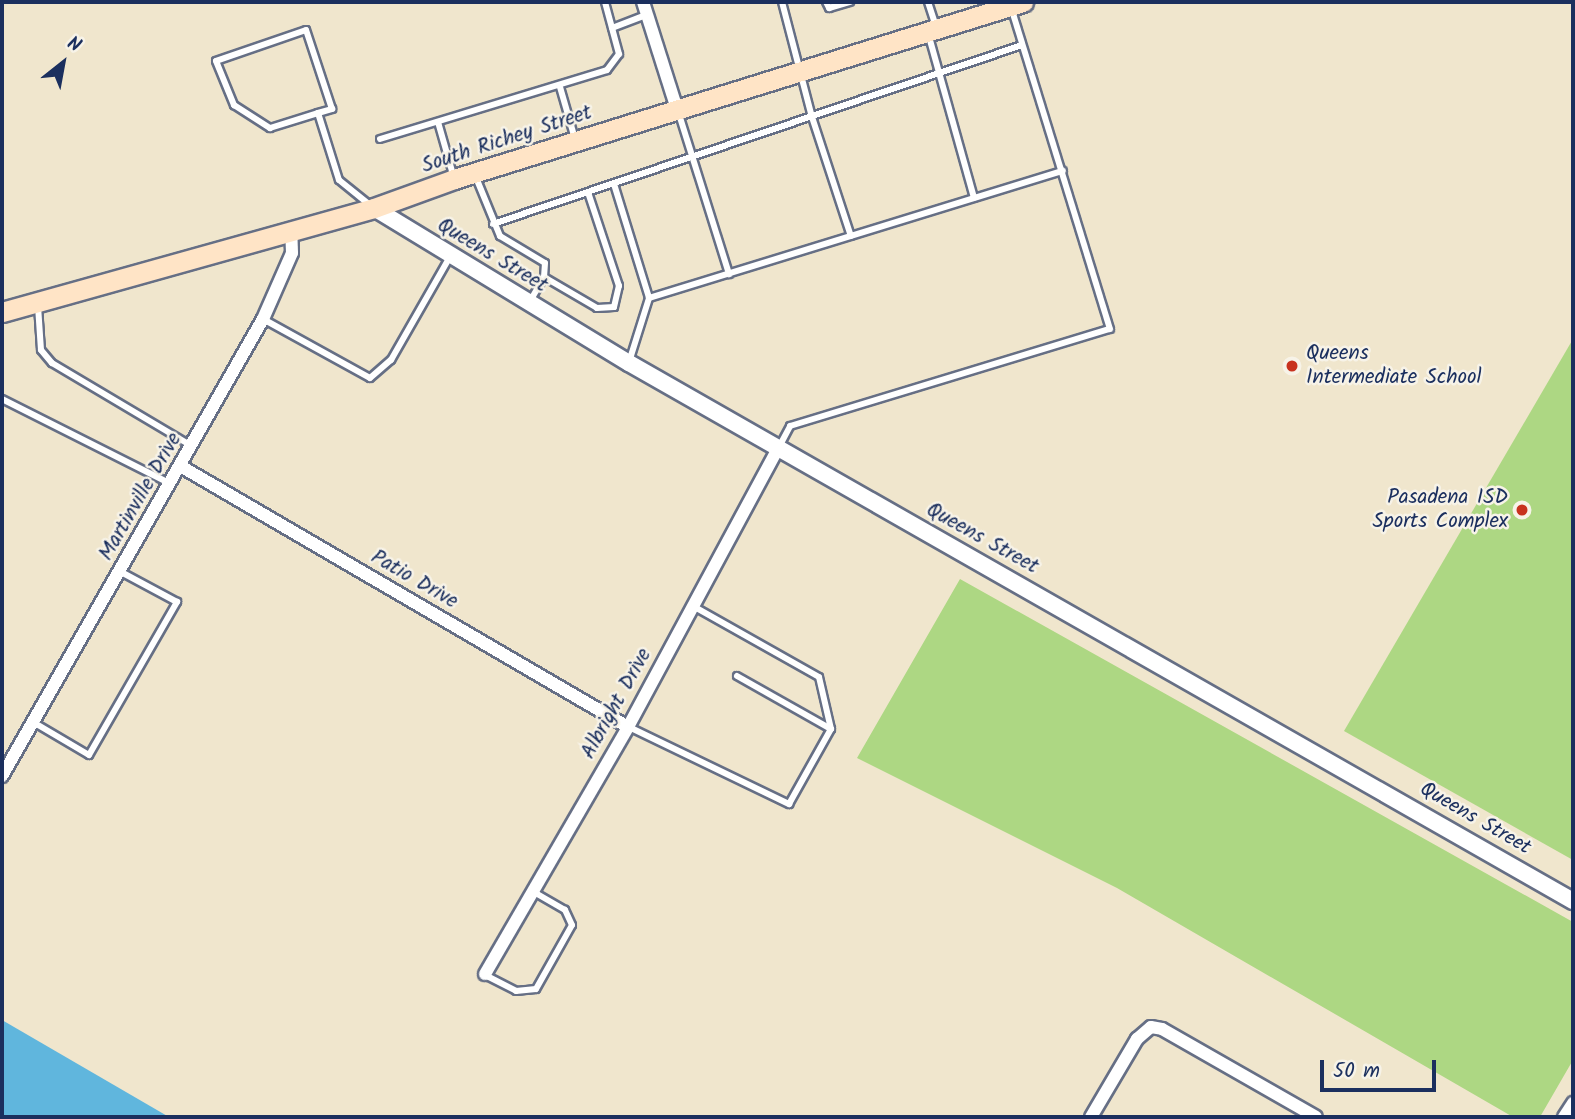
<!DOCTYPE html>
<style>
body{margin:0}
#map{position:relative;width:1575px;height:1119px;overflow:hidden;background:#f0e6cd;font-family:Kalam,sans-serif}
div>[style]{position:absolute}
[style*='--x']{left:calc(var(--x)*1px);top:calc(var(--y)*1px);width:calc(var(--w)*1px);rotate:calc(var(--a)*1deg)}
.green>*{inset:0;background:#add783}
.water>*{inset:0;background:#60b6dd}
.roads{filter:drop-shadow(2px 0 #666f85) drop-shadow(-2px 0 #666f85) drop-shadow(0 2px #666f85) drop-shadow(0 -2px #666f85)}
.service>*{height:6px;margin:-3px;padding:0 3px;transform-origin:3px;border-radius:3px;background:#fff}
.minor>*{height:12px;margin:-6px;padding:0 6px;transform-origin:6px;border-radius:6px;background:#fff}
.tertiary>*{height:16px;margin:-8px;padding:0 8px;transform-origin:8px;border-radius:8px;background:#fff}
.secondary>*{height:19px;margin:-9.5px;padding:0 9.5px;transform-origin:9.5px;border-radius:9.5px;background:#ffe4c6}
.dots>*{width:19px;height:19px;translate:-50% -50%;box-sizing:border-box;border:4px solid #f7f3e8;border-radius:50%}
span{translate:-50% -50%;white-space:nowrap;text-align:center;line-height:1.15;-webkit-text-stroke:5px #f7f3e8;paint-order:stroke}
.street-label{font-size:21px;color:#1b2f5e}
.poi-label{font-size:21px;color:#1b2f5e}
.left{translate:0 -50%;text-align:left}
.right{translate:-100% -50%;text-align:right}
.frame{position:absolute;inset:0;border:4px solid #1b2f5e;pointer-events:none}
.north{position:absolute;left:28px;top:28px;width:70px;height:70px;-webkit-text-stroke:5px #f7f3e8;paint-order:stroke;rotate:31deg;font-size:19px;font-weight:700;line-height:28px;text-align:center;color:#1b2f5e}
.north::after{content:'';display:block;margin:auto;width:24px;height:32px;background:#1b2f5e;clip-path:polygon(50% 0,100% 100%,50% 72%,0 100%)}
.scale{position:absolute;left:1320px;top:1060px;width:116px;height:32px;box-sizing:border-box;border:4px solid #1b2f5e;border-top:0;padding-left:9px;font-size:21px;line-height:24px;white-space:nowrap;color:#1b2f5e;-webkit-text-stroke:5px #f7f3e8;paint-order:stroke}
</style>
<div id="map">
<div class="green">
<i style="clip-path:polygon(1573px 339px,1573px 860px,1344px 731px)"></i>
<i style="clip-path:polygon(960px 579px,1573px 922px,1573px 1060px,1540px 1117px,1513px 1117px,1117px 888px,857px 758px)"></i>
</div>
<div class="water">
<i style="clip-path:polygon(2px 1020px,169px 1117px,2px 1117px)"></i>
</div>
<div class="roads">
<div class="service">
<i style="--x:782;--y:2;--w:119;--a:75.4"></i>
<i style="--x:812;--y:117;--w:125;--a:71.9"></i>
<i style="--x:826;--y:2;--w:7;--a:63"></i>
<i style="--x:829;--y:8;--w:22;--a:-16"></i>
<i style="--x:928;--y:2;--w:25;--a:72"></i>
<i style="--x:612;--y:28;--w:36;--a:-21"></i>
<i style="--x:928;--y:33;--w:171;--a:74.4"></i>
<i style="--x:560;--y:87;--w:54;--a:73.9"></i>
<i style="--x:678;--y:111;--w:171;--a:72.6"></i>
<i style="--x:318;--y:113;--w:15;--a:-16"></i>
<i style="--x:332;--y:109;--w:83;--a:-108.2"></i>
<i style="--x:306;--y:30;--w:95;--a:161"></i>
<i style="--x:216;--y:61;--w:48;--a:67.8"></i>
<i style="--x:234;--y:105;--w:43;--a:32.6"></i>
<i style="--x:270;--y:128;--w:50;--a:-17.4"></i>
<i style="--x:318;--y:113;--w:70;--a:72.6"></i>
<i style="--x:339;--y:180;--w:40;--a:39"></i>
<i style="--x:438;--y:122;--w:58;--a:74.1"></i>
<i style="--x:380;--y:139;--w:237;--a:-16.9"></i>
<i style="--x:607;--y:70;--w:20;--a:-53"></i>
<i style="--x:619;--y:54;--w:54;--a:-105.1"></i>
<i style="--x:475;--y:175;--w:66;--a:67.7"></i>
<i style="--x:500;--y:236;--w:52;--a:31"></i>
<i style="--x:545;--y:263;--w:14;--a:94"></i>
<i style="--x:544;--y:277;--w:28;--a:120"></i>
<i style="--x:614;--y:184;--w:119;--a:72.9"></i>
<i style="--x:493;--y:224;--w:558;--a:-18.69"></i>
<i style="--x:544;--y:277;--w:61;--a:30.3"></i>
<i style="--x:597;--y:308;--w:17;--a:-3"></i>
<i style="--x:614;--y:307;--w:22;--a:-77"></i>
<i style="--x:619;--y:286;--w:99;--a:-108.3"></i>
<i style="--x:38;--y:306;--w:44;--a:86.1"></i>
<i style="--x:41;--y:350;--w:17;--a:50"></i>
<i style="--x:52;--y:363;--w:163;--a:30.7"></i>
<i style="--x:263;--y:319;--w:122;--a:28.9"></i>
<i style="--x:370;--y:378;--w:28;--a:-41"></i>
<i style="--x:391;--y:360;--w:121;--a:-60.3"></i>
<i style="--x:629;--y:362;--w:67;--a:-72.6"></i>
<i style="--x:649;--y:298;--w:433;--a:-17.1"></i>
<i style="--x:2;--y:399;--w:187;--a:26.7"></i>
<i style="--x:779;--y:447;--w:24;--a:-62"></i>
<i style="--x:790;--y:426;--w:334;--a:-16.9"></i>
<i style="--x:1110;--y:329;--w:334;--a:-107.1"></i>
<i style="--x:737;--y:676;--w:108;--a:29.4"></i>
<i style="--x:33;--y:722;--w:65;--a:30.5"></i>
<i style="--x:89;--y:755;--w:177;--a:-60.1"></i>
<i style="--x:177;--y:602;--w:64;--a:-151.8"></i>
<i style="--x:629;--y:727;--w:178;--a:25.7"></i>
<i style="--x:789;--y:804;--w:86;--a:-60.8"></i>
<i style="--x:831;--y:729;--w:53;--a:-103"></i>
<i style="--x:819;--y:677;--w:145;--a:-150.6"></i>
<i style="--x:485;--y:975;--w:35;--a:27"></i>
<i style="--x:516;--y:991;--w:20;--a:-6"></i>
<i style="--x:536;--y:989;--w:73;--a:-60.6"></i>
<i style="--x:572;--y:925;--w:17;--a:-115"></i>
<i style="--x:565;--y:910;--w:38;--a:-150"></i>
</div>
<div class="minor">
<i style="--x:643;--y:2;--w:112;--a:72.4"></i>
<i style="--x:182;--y:467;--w:516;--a:30.24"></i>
<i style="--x:2;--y:776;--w:526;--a:-60.27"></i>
<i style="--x:263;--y:319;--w:72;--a:-66.3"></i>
<i style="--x:292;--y:253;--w:24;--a:-92"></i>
<i style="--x:485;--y:974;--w:285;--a:-59.9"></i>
<i style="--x:628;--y:727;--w:316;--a:-61.7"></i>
<i style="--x:1091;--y:1117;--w:91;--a:-59.5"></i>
<i style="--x:1137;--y:1039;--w:18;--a:-41"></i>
<i style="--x:1151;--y:1027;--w:11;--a:10"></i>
<i style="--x:1162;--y:1029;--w:177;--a:29.7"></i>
<i style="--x:1564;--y:1117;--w:17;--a:-57"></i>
</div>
<div class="tertiary">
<i style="--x:374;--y:208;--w:298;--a:31.3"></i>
<i style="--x:629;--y:363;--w:1087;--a:29.68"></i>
</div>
<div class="secondary">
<i style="--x:2;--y:312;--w:386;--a:-15.6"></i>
<i style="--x:374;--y:208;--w:85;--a:-19.9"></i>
<i style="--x:454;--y:179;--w:596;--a:-17.28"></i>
</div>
</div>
<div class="dots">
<i style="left:1292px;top:366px;background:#c8321e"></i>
<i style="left:1522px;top:510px;background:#c8321e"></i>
</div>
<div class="street-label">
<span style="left:507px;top:140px;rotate:-18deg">South Richey Street</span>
<span style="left:492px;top:256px;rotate:31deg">Queens Street</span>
<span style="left:141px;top:497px;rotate:-60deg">Martinville Drive</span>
<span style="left:982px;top:539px;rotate:29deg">Queens Street</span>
<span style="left:414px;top:580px;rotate:30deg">Patio Drive</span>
<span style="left:617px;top:704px;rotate:-61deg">Albright Drive</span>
<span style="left:1475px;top:819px;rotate:30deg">Queens Street</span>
</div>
<div class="poi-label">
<span class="left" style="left:1306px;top:366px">Queens<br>Intermediate School</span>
<span class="right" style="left:1508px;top:510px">Pasadena ISD<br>Sports Complex</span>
</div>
<div class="frame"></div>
<div class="north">N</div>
<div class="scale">50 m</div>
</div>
